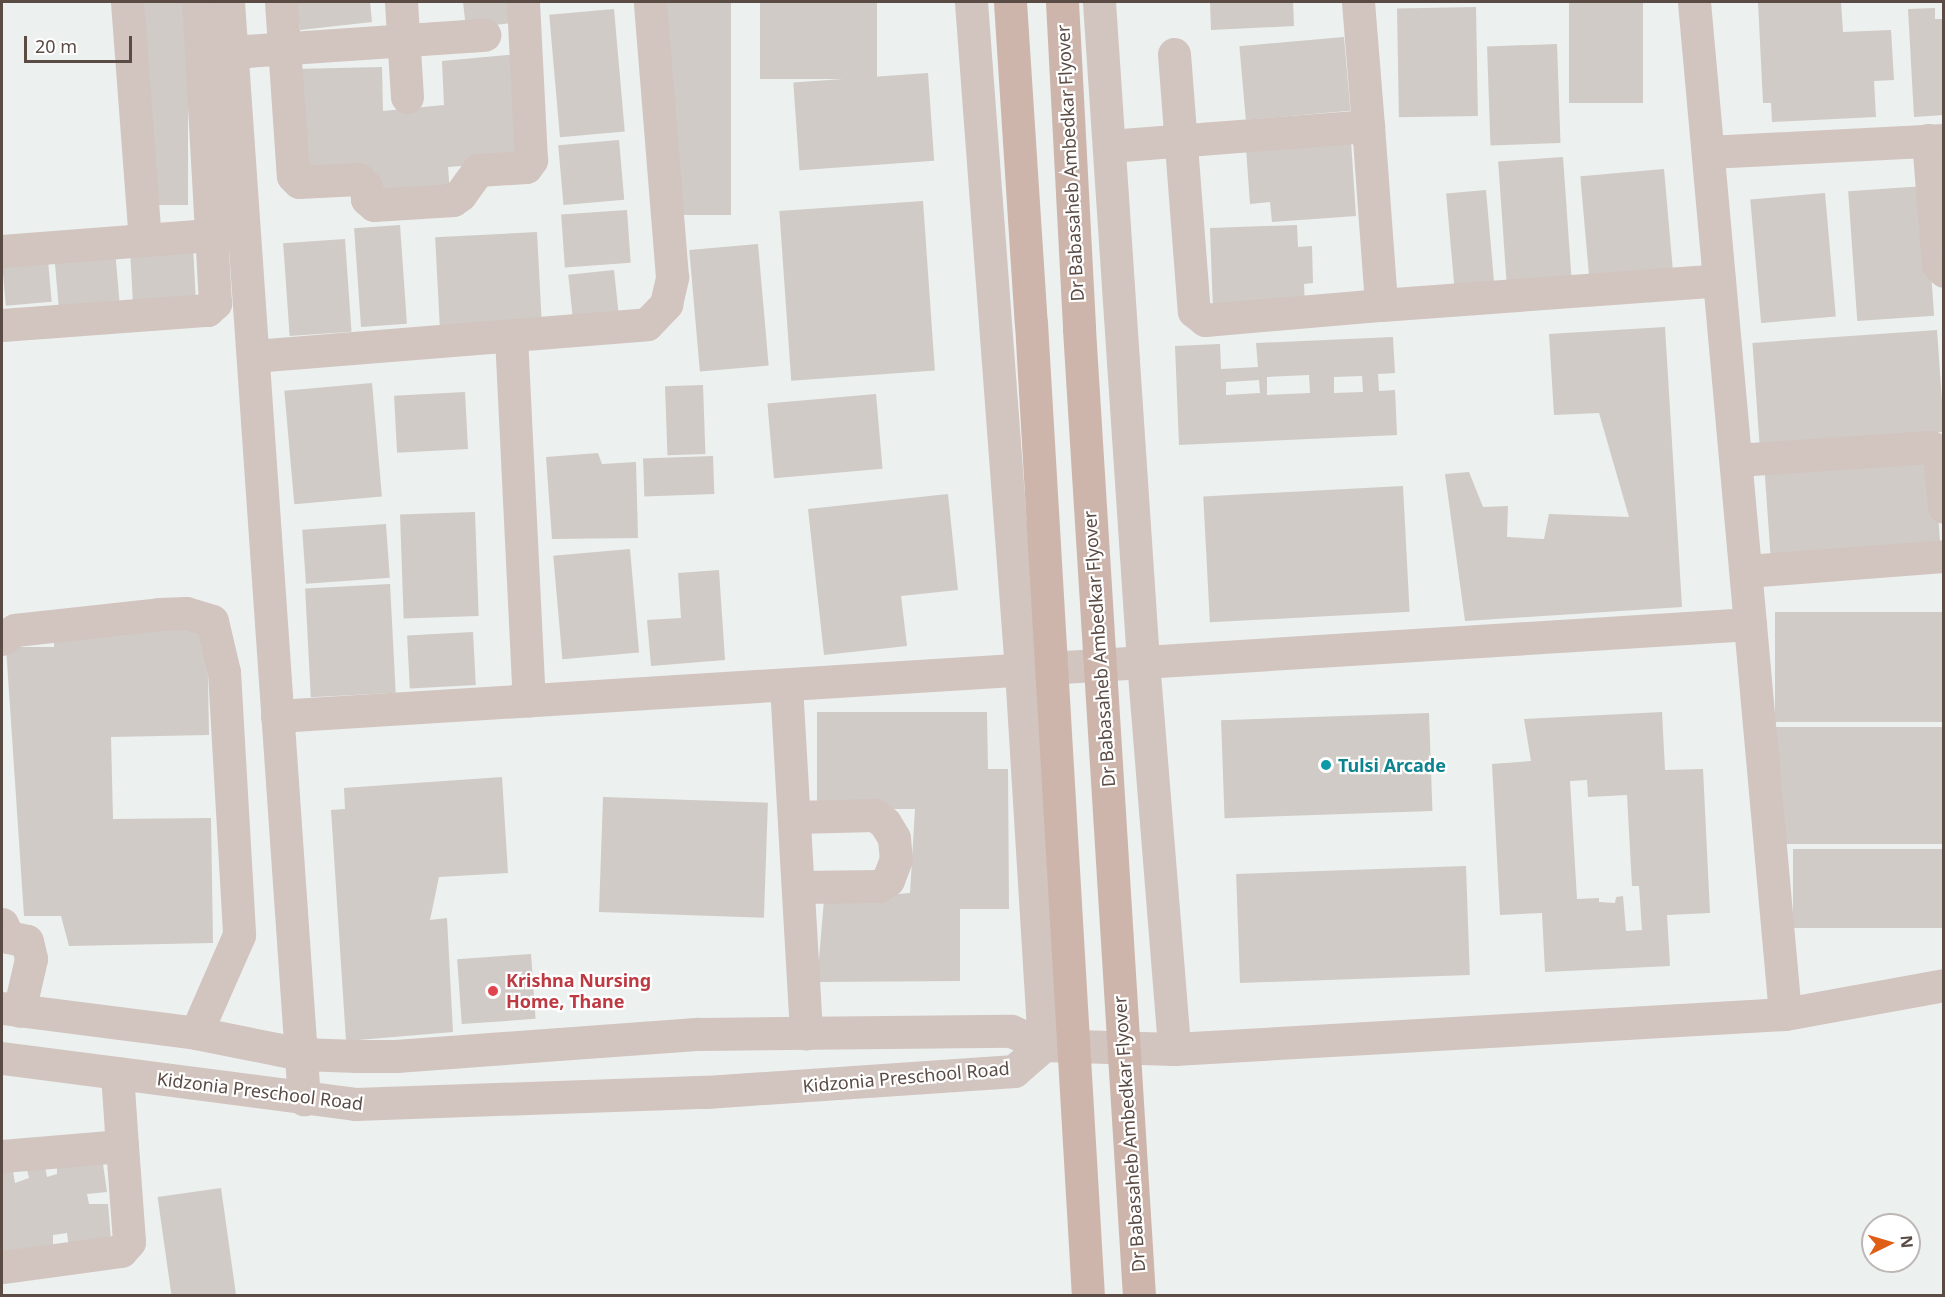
<!DOCTYPE html>
<style>
body{margin:0}
#map{position:relative;width:1945px;height:1297px;overflow:hidden;background:#ecf0ef;font-family:"Noto Sans",sans-serif}
div>[style]{position:absolute}
[style*='--x']{left:calc(var(--x)*1px);top:calc(var(--y)*1px);width:calc(var(--w)*1px);rotate:calc(var(--a)*1deg)}
.building>*{inset:0;background:#d0cbc6;transform-origin:0 0}
.minor>*{height:33px;margin:-16.5px;padding:0 16.5px;transform-origin:16.5px;border-radius:16.5px;background:#d2c4bf}
.major>*{height:33px;margin:-16.5px;padding:0 16.5px;transform-origin:16.5px;border-radius:16.5px;background:#cdb5ab}
.major-bridge>*{height:33px;margin:-16.5px;padding:0 16.5px;transform-origin:16.5px;border-radius:16.5px;background:#cdb5ab}
.dots>*{width:16px;height:16px;translate:-50% -50%;box-sizing:border-box;border:3px solid #fff;border-radius:50%}
span{translate:-50% -50%;white-space:nowrap;text-align:center;line-height:1.15;-webkit-text-stroke:4.5px #fff;paint-order:stroke}
.street-label{font-size:18px;color:#5a4b45}
.culture-label{font-size:18px;color:#0d838f;font-weight:700}
.left{translate:0 -50%;text-align:left}
.health-label{font-size:18px;color:#be3a42;font-weight:700}
.frame{position:absolute;inset:0;border:3px solid #5a4b45;pointer-events:none}
.north{position:absolute;left:1861px;top:1213px;width:60px;height:60px;box-sizing:border-box;background:#fff;border:2px solid #bdb7b5;border-radius:50%;rotate:85deg;font-size:16px;font-weight:700;line-height:24px;text-align:center;color:#5a4b45}
.north::after{content:'';display:block;margin:auto;width:21px;height:27px;background:#e05f16;clip-path:polygon(50% 0,100% 100%,50% 72%,0 100%)}
.scale{position:absolute;left:24px;top:36px;width:108px;height:27px;box-sizing:border-box;border:3px solid #5a4b45;border-top:0;padding-left:8px;font-size:18px;line-height:21px;white-space:nowrap;color:#5a4b45;-webkit-text-stroke:4px #fff;paint-order:stroke}
</style>
<div id="map">
<div class="building">
<i style="left:132px;top:2px;width:56px;height:203px"></i>
<i style="clip-path:polygon(297px 2px,370px 2px,372px 22px,300px 30px)"></i>
<i style="clip-path:polygon(463px 2px,510px 2px,512px 23px,466px 28px)"></i>
<i style="left:667px;top:2px;width:64px;height:213px"></i>
<i style="left:760px;top:2px;width:117px;height:77px"></i>
<i style="clip-path:polygon(1210px 2px,1293px 2px,1294px 26px,1211px 30px)"></i>
<i style="left:1569px;top:2px;width:74px;height:101px"></i>
<i style="clip-path:polygon(1758px 2px,1841px 2px,1843px 32px,1891px 30px,1894px 80px,1874px 81px,1876px 117px,1772px 122px,1771px 103px,1763px 103px)"></i>
<i style="left:1476px;top:7px;width:109px;height:79px;rotate:89deg"></i>
<i style="clip-path:polygon(1935px 8px,1935px 19px,1944px 19px,1944px 115px,1914px 117px,1908px 9px)"></i>
<i style="left:614px;top:9px;width:123px;height:65px;rotate:85deg"></i>
<i style="left:1344px;top:37px;width:74px;height:105px;rotate:85deg"></i>
<i style="left:1557px;top:44px;width:99px;height:70px;rotate:88deg"></i>
<i style="clip-path:polygon(519px 54px,526px 161px,448px 167px,450px 193px,374px 198px,300px 176px,293px 69px,382px 67px,383px 111px,444px 105px,442px 61px)"></i>
<i style="left:928px;top:73px;width:88px;height:135px;rotate:86deg"></i>
<i style="left:619px;top:140px;width:60px;height:61px;rotate:85deg"></i>
<i style="clip-path:polygon(1351px 141px,1356px 216px,1272px 222px,1270px 202px,1250px 204px,1246px 148px)"></i>
<i style="left:1563px;top:157px;width:126px;height:65px;rotate:86deg"></i>
<i style="left:1664px;top:169px;width:101px;height:84px;rotate:85deg"></i>
<i style="left:1925px;top:186px;width:130px;height:77px;rotate:86deg"></i>
<i style="left:1486px;top:190px;width:100px;height:40px;rotate:85deg"></i>
<i style="left:1825px;top:193px;width:124px;height:75px;rotate:85deg"></i>
<i style="left:923px;top:201px;width:170px;height:144px;rotate:86deg"></i>
<i style="left:627px;top:210px;width:53px;height:66px;rotate:86deg"></i>
<i style="left:400px;top:225px;width:99px;height:46px;rotate:86deg"></i>
<i style="clip-path:polygon(1297px 225px,1298px 247px,1312px 246px,1313px 283px,1304px 284px,1305px 308px,1213px 311px,1210px 228px)"></i>
<i style="left:537px;top:232px;width:91px;height:102px;rotate:87deg"></i>
<i style="left:345px;top:239px;width:93px;height:62px;rotate:86deg"></i>
<i style="left:758px;top:244px;width:122px;height:69px;rotate:85deg"></i>
<i style="left:193px;top:246px;width:56px;height:63px;rotate:87deg"></i>
<i style="left:115px;top:250px;width:52px;height:61px;rotate:85deg"></i>
<i style="left:48px;top:260px;width:42px;height:46px;rotate:85deg"></i>
<i style="left:614px;top:270px;width:41px;height:46px;rotate:84deg"></i>
<i style="clip-path:polygon(1665px 327px,1682px 607px,1465px 621px,1445px 474px,1469px 472px,1483px 507px,1508px 506px,1507px 537px,1544px 539px,1549px 514px,1629px 517px,1599px 413px,1554px 415px,1549px 334px)"></i>
<i style="left:1937px;top:330px;width:102px;height:185px;rotate:86deg"></i>
<i style="clip-path:polygon(evenodd,1393px 337px,1395px 373px,1378px 374px,1379px 391px,1395px 390px,1397px 435px,1179px 445px,1175px 346px,1220px 344px,1221px 369px,1258px 367px,1256px 343px,1393px 337px,1309px 375px,1310px 393px,1267px 395px,1267px 377px,1309px 375px,1393px 337px,1362px 376px,1363px 392px,1334px 393px,1334px 377px,1362px 376px,1393px 337px,1259px 380px,1260px 393px,1226px 395px,1226px 382px,1259px 380px)"></i>
<i style="left:372px;top:383px;width:114px;height:88px;rotate:85deg"></i>
<i style="left:703px;top:385px;width:69px;height:38px;rotate:88deg"></i>
<i style="left:465px;top:392px;width:57px;height:71px;rotate:87deg"></i>
<i style="left:876px;top:394px;width:75px;height:109px;rotate:85deg"></i>
<i style="clip-path:polygon(598px 453px,602px 464px,636px 462px,638px 538px,552px 539px,546px 457px)"></i>
<i style="left:713px;top:456px;width:38px;height:70px;rotate:88deg"></i>
<i style="left:1934px;top:456px;width:94px;height:170px;rotate:86deg"></i>
<i style="left:1403px;top:486px;width:126px;height:200px;rotate:87deg"></i>
<i style="clip-path:polygon(948px 494px,958px 590px,901px 596px,907px 646px,824px 655px,808px 509px)"></i>
<i style="left:475px;top:512px;width:104px;height:75px;rotate:88deg"></i>
<i style="left:386px;top:524px;width:54px;height:84px;rotate:86deg"></i>
<i style="left:630px;top:549px;width:104px;height:77px;rotate:85deg"></i>
<i style="clip-path:polygon(719px 570px,725px 660px,651px 666px,647px 620px,681px 618px,678px 573px)"></i>
<i style="left:390px;top:584px;width:109px;height:85px;rotate:87deg"></i>
<i style="left:1944px;top:612px;width:110px;height:169px;rotate:90deg"></i>
<i style="clip-path:polygon(207px 627px,209px 735px,111px 737px,113px 819px,211px 818px,213px 943px,69px 946px,61px 916px,24px 916px,6px 647px,54px 647px,54px 630px)"></i>
<i style="left:473px;top:632px;width:53px;height:66px;rotate:87deg"></i>
<i style="clip-path:polygon(817px 712px,987px 712px,988px 769px,1008px 769px,1009px 909px,960px 909px,960px 981px,817px 982px,824px 900px,910px 893px,915px 809px,817px 809px)"></i>
<i style="clip-path:polygon(evenodd,1662px 712px,1665px 770px,1703px 769px,1710px 913px,1667px 915px,1670px 966px,1545px 972px,1542px 913px,1500px 915px,1492px 764px,1531px 761px,1524px 719px,1662px 712px,1587px 780px,1588px 797px,1627px 795px,1632px 886px,1639px 886px,1642px 930px,1626px 931px,1623px 896px,1616px 897px,1615px 903px,1599px 902px,1599px 898px,1577px 899px,1570px 781px,1587px 780px)"></i>
<i style="left:1429px;top:713px;width:98px;height:208px;rotate:88deg"></i>
<i style="left:1944px;top:727px;width:117px;height:172px;rotate:90deg"></i>
<i style="clip-path:polygon(502px 777px,508px 873px,439px 877px,430px 920px,447px 918px,453px 1032px,346px 1041px,331px 810px,345px 809px,344px 788px)"></i>
<i style="left:603px;top:797px;width:165px;height:115px;rotate:2deg"></i>
<i style="left:1944px;top:849px;width:79px;height:151px;rotate:90deg"></i>
<i style="left:1466px;top:866px;width:109px;height:230px;rotate:88deg"></i>
<i style="left:531px;top:954px;width:65px;height:74px;rotate:86deg"></i>
<i style="clip-path:polygon(44px 1162px,47px 1177px,57px 1174px,57px 1164px,103px 1164px,107px 1192px,87px 1194px,89px 1204px,108px 1204px,111px 1240px,69px 1248px,67px 1233px,53px 1235px,53px 1250px,2px 1256px,2px 1173px,13px 1171px,15px 1183px,29px 1178px,26px 1165px)"></i>
<i style="left:221px;top:1188px;width:109px;height:64px;rotate:82deg"></i>
</div>
<div class="minor">
<i style="--x:127;--y:2;--w:239;--a:85.7"></i>
<i style="--x:228;--y:2;--w:1100;--a:86.04"></i>
<i style="--x:281;--y:2;--w:174;--a:86.1"></i>
<i style="--x:293;--y:176;--w:8;--a:45"></i>
<i style="--x:299;--y:182;--w:59;--a:-2.9"></i>
<i style="--x:358;--y:179;--w:11;--a:45"></i>
<i style="--x:366;--y:187;--w:12;--a:85"></i>
<i style="--x:367;--y:199;--w:9;--a:41"></i>
<i style="--x:374;--y:205;--w:79;--a:-3.6"></i>
<i style="--x:453;--y:200;--w:9;--a:-36"></i>
<i style="--x:460;--y:195;--w:31;--a:-54"></i>
<i style="--x:478;--y:170;--w:48;--a:-3.6"></i>
<i style="--x:526;--y:167;--w:9;--a:-54"></i>
<i style="--x:531;--y:160;--w:158;--a:-92.9"></i>
<i style="--x:401;--y:2;--w:95;--a:86.4"></i>
<i style="--x:971;--y:2;--w:670;--a:85.72"></i>
<i style="--x:1021;--y:670;--w:376;--a:86.5"></i>
<i style="--x:1099;--y:2;--w:660;--a:86.18"></i>
<i style="--x:1143;--y:661;--w:389;--a:85.4"></i>
<i style="--x:1694;--y:2;--w:1016;--a:84.86"></i>
<i style="--x:232;--y:52;--w:253;--a:-3.9"></i>
<i style="--x:1174;--y:54;--w:258;--a:85.6"></i>
<i style="--x:1194;--y:311;--w:14;--a:39"></i>
<i style="--x:1205;--y:320;--w:177;--a:-4.9"></i>
<i style="--x:1368;--y:126;--w:179;--a:85.8"></i>
<i style="--x:1381;--y:305;--w:339;--a:-4.2"></i>
<i style="--x:1928;--y:140;--w:125;--a:85.4"></i>
<i style="--x:1938;--y:265;--w:8;--a:45"></i>
<i style="--x:1109;--y:146;--w:260;--a:-4.4"></i>
<i style="--x:1368;--y:126;--w:124;--a:-94.6"></i>
<i style="--x:1708;--y:152;--w:236;--a:-2.9"></i>
<i style="--x:2;--y:251;--w:234;--a:-4.4"></i>
<i style="--x:2;--y:325;--w:206;--a:-4.2"></i>
<i style="--x:207;--y:310;--w:11;--a:-41"></i>
<i style="--x:215;--y:303;--w:301;--a:-93.2"></i>
<i style="--x:511;--y:336;--w:365;--a:87.2"></i>
<i style="--x:253;--y:356;--w:395;--a:-4.6"></i>
<i style="--x:647;--y:324;--w:28;--a:-46"></i>
<i style="--x:666;--y:304;--w:28;--a:-77"></i>
<i style="--x:672;--y:277;--w:276;--a:-94.6"></i>
<i style="--x:1736;--y:460;--w:195;--a:-3.8"></i>
<i style="--x:1931;--y:447;--w:9;--a:32"></i>
<i style="--x:1939;--y:452;--w:55;--a:84.8"></i>
<i style="--x:1746;--y:571;--w:199;--a:-4.3"></i>
<i style="--x:2;--y:639;--w:16;--a:-35"></i>
<i style="--x:15;--y:630;--w:145;--a:-6.3"></i>
<i style="--x:159;--y:614;--w:27;--a:-2"></i>
<i style="--x:186;--y:613;--w:27;--a:17"></i>
<i style="--x:212;--y:621;--w:52;--a:76.8"></i>
<i style="--x:224;--y:672;--w:263;--a:86.7"></i>
<i style="--x:239;--y:935;--w:107;--a:113.7"></i>
<i style="--x:786;--y:685;--w:349;--a:86.7"></i>
<i style="--x:277;--y:716;--w:1476;--a:-3.57"></i>
<i style="--x:794;--y:817;--w:81;--a:-1.4"></i>
<i style="--x:875;--y:815;--w:13;--a:39"></i>
<i style="--x:885;--y:823;--w:17;--a:59"></i>
<i style="--x:894;--y:838;--w:21;--a:85"></i>
<i style="--x:896;--y:859;--w:22;--a:111"></i>
<i style="--x:888;--y:880;--w:11;--a:146"></i>
<i style="--x:879;--y:886;--w:81;--a:179.3"></i>
<i style="--x:2;--y:924;--w:14;--a:65"></i>
<i style="--x:8;--y:937;--w:19;--a:12"></i>
<i style="--x:27;--y:941;--w:18;--a:77"></i>
<i style="--x:31;--y:959;--w:53;--a:103"></i>
<i style="--x:2;--y:1008;--w:196;--a:7.3"></i>
<i style="--x:196;--y:1033;--w:107;--a:11.3"></i>
<i style="--x:301;--y:1054;--w:56;--a:2"></i>
<i style="--x:357;--y:1056;--w:39;--a:0"></i>
<i style="--x:396;--y:1056;--w:304;--a:-4.2"></i>
<i style="--x:699;--y:1034;--w:312;--a:-0.6"></i>
<i style="--x:1011;--y:1031;--w:36;--a:23"></i>
<i style="--x:1044;--y:1045;--w:130;--a:1.8"></i>
<i style="--x:1174;--y:1049;--w:612;--a:-3.28"></i>
<i style="--x:1785;--y:1014;--w:162;--a:-10.3"></i>
<i style="--x:2;--y:1058;--w:356;--a:7.4"></i>
<i style="--x:355;--y:1104;--w:351;--a:-2"></i>
<i style="--x:706;--y:1092;--w:309;--a:-3.9"></i>
<i style="--x:1014;--y:1071;--w:40;--a:-41"></i>
<i style="--x:117;--y:1073;--w:73;--a:86.1"></i>
<i style="--x:2;--y:1156;--w:120;--a:-4.8"></i>
<i style="--x:122;--y:1146;--w:96;--a:85.8"></i>
<i style="--x:129;--y:1242;--w:12;--a:132"></i>
<i style="--x:121;--y:1251;--w:120;--a:172.3"></i>
</div>
<div class="major">
<i style="--x:1010;--y:2;--w:322;--a:86.3"></i>
<i style="--x:1062;--y:2;--w:327;--a:87"></i>
</div>
<div class="major-bridge">
<i style="--x:1031;--y:323;--w:975;--a:86.65"></i>
<i style="--x:1079;--y:329;--w:969;--a:86.45"></i>
</div>
<div class="dots">
<i style="left:1326px;top:765px;background:#0f9aa8"></i>
<i style="left:493px;top:991px;background:#e0444e"></i>
</div>
<div class="street-label">
<span style="left:1070px;top:163px;rotate:-93deg">Dr Babasaheb Ambedkar Flyover</span>
<span style="left:1099px;top:649px;rotate:-94deg">Dr Babasaheb Ambedkar Flyover</span>
<span style="left:906px;top:1077px;rotate:-5deg">Kidzonia Preschool Road</span>
<span style="left:260px;top:1091px;rotate:7deg">Kidzonia Preschool Road</span>
<span style="left:1129px;top:1134px;rotate:-94deg">Dr Babasaheb Ambedkar Flyover</span>
</div>
<div class="culture-label">
<span class="left" style="left:1338px;top:765px">Tulsi Arcade</span>
</div>
<div class="health-label">
<span class="left" style="left:506px;top:991px">Krishna Nursing<br>Home, Thane</span>
</div>
<div class="frame"></div>
<div class="north">N</div>
<div class="scale">20 m</div>
</div>
